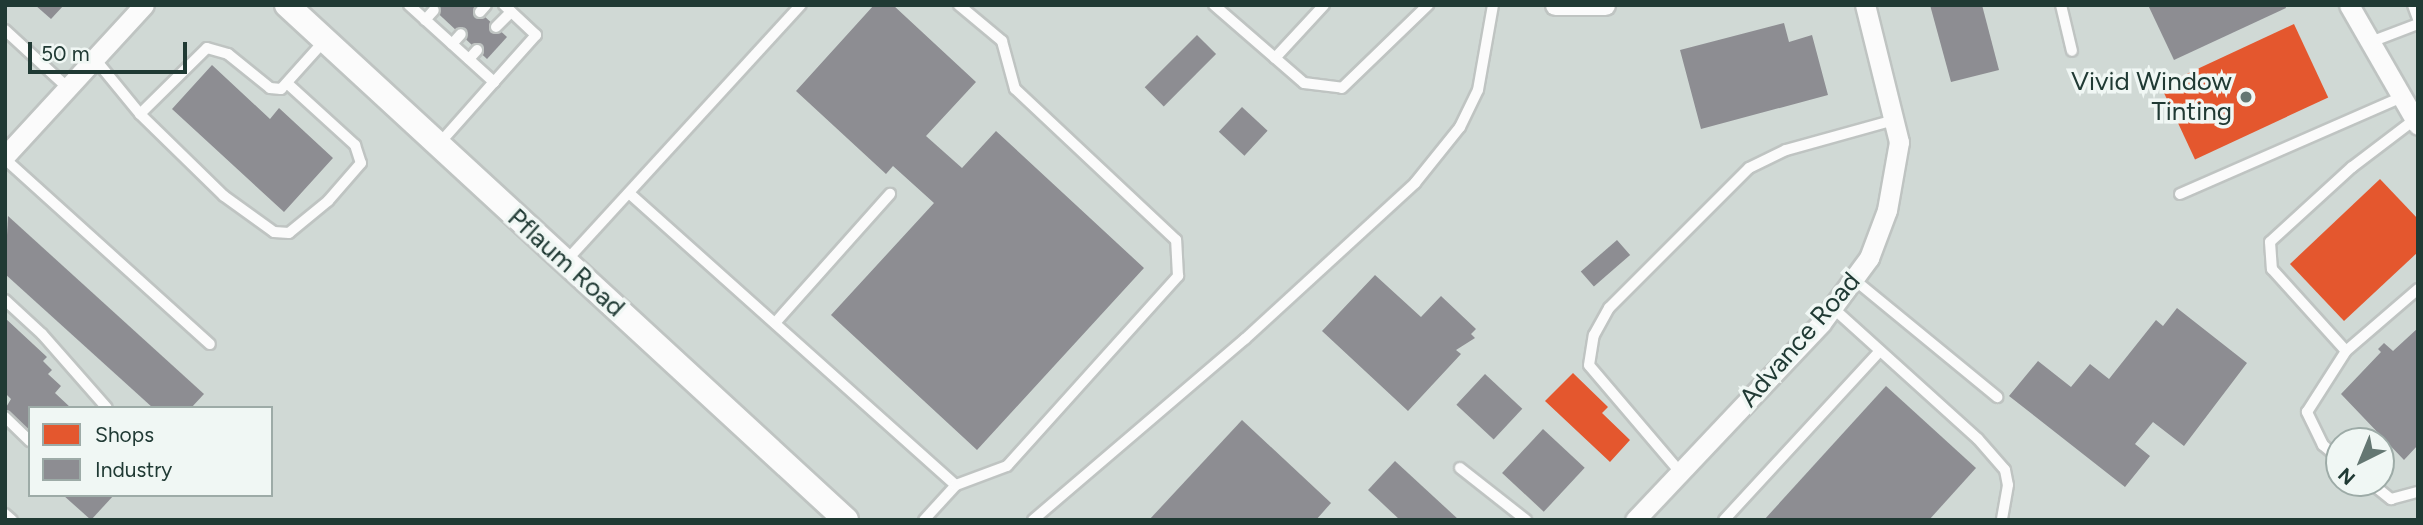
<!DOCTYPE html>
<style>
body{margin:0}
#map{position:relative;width:2423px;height:525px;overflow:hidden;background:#e2e7e5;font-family:Figtree,sans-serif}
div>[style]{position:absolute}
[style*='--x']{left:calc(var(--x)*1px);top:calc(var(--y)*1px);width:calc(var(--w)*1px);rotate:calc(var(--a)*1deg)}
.built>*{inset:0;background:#d0d9d5}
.shops>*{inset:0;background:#e4572e;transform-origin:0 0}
.industry>*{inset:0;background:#8d8d92;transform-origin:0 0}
.roads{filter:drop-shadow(2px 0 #bfc4c2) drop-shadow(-2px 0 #bfc4c2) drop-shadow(0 2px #bfc4c2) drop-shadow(0 -2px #bfc4c2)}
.service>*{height:10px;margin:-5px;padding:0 5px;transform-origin:5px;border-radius:5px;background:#fbfbfb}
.minor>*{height:19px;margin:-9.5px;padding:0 9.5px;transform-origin:9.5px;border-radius:9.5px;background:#fbfbfb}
.tertiary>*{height:24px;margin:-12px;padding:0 12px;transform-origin:12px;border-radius:12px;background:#fbfbfb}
.dots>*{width:19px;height:19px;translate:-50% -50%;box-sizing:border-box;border:4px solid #f0f7f4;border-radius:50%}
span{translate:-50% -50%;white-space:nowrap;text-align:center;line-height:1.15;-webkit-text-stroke:7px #f0f7f4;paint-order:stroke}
.poi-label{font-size:26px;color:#203a34}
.right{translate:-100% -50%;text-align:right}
.street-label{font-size:26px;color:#203a34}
.frame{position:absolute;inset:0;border:7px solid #203a34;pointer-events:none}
.legend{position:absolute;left:28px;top:406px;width:245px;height:91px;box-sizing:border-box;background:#f0f7f4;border:2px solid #9daba7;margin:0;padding:9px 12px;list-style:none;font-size:21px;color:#203a34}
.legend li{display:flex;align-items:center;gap:14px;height:35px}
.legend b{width:35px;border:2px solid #9daba7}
.north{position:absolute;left:2325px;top:427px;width:70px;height:70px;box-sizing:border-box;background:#f0f7f4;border:2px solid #9daba7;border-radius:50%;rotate:223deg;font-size:19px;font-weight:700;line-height:28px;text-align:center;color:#203a34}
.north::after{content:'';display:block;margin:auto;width:24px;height:32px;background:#647772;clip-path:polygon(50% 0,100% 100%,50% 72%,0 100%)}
.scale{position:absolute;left:28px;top:42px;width:159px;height:32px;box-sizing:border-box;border:4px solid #203a34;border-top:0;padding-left:9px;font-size:21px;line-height:24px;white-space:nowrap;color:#203a34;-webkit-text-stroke:5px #f0f7f4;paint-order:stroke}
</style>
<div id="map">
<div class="built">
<i style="clip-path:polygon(evenodd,5px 5px,2418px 5px,2418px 520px,5px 520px,5px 5px,30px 408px,271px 408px,271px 495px,30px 495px,30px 408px,5px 5px,2339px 441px,2381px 441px,2381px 483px,2339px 483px,2339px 441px)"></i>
</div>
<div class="shops">
<i style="left:2294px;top:24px;width:81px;height:147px;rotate:65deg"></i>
<i style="clip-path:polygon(2380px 179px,2418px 219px,2418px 252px,2344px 321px,2290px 264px)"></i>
<i style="clip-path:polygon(1573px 373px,1608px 407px,1602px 413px,1630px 440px,1610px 462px,1545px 401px)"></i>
</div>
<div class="industry">
<i style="clip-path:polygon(35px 5px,64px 5px,51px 19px)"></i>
<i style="clip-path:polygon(429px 5px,472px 5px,507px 37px,487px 59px)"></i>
<i style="clip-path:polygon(874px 5px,893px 5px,976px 82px,926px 136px,962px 168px,996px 131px,1144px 268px,977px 450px,831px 315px,934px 203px,893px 166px,886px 174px,796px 91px)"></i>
<i style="clip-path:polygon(1930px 5px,1982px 5px,1999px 70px,1951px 82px)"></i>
<i style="clip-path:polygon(2148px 5px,2285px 5px,2286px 8px,2174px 60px)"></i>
<i style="clip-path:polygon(1784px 23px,1789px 42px,1812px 35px,1828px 95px,1701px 129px,1680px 50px)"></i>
<i style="left:1197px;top:35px;width:27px;height:74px;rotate:45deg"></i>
<i style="clip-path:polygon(212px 65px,270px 119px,279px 108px,333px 158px,284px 212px,172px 109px)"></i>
<i style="left:1242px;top:107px;width:35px;height:34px;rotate:43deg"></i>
<i style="clip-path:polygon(8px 216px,204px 394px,191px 408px,153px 408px,5px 274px)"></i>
<i style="left:1617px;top:240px;width:20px;height:48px;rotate:49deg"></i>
<i style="clip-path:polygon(1375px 275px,1421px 317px,1441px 296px,1476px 329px,1471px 334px,1475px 338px,1456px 350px,1461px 354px,1408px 411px,1322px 331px)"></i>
<i style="clip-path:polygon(2177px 308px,2247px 363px,2184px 446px,2153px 422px,2135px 444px,2150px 456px,2125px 487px,2009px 396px,2038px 361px,2071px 387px,2090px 364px,2109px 379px,2156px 320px,2163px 326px)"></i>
<i style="clip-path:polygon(5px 318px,47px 357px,43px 361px,52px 370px,48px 374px,61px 386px,55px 393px,71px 408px,30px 408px,30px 431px,5px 409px,11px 399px,5px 393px)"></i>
<i style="clip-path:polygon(2418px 328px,2418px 445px,2404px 460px,2341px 394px,2381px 352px,2378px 349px,2384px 343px,2393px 351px)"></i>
<i style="left:1485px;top:374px;width:51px;height:42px;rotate:43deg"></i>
<i style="clip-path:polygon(1886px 386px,1976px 468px,1929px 520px,1764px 520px)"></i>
<i style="clip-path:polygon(1242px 420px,1331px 503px,1316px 520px,1149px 520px)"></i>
<i style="left:1543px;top:429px;width:57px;height:60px;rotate:43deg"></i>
<i style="clip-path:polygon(1395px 461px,1459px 520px,1400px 520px,1368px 490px)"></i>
<i style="clip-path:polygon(63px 495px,114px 495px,91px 520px)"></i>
</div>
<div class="roads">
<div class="service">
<i style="--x:409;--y:5;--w:115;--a:42.2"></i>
<i style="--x:494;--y:82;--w:63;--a:-48.2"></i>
<i style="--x:536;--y:35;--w:44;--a:-136.8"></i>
<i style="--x:1214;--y:5;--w:119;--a:40.9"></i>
<i style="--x:1304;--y:83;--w:38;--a:7"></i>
<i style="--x:1342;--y:88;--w:120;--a:-44"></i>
<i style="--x:2061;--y:5;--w:47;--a:76.6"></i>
<i style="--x:2413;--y:5;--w:15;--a:70"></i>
<i style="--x:480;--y:12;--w:9;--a:-49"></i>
<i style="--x:425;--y:20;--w:13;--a:-48"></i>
<i style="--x:496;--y:27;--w:21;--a:-45"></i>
<i style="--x:5;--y:30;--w:86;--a:42.6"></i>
<i style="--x:2368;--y:43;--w:53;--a:-20.8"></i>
<i style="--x:452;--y:44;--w:13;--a:-48"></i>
<i style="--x:1275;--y:58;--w:72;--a:-47.2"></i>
<i style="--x:95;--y:59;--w:71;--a:50.7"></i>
<i style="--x:469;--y:59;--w:12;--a:-48"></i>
<i style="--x:288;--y:84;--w:91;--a:42.3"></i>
<i style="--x:355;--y:145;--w:19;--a:72"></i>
<i style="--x:361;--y:163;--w:50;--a:131"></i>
<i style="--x:328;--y:201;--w:50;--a:140.6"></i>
<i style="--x:289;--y:233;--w:15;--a:-176"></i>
<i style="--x:274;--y:232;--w:62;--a:-144.2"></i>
<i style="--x:224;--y:196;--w:117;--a:-135.7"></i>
<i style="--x:140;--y:114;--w:94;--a:-44.6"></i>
<i style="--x:207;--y:48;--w:22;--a:16"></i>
<i style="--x:228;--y:54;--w:54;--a:39"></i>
<i style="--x:270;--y:88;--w:11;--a:5"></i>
<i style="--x:281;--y:89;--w:64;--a:-48.1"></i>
<i style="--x:2414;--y:120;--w:78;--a:142.8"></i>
<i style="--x:2352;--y:167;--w:111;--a:137.6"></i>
<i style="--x:2270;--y:242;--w:27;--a:86"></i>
<i style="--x:2272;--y:269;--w:110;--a:47.9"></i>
<i style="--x:2346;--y:351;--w:95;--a:-40.7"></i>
<i style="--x:438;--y:145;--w:84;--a:-48.4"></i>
<i style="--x:5;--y:159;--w:276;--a:42.1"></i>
<i style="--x:629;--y:193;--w:438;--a:41.8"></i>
<i style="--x:2180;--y:194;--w:240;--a:-23.6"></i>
<i style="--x:567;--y:260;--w:346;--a:-47.5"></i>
<i style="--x:1856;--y:281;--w:183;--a:39.4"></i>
<i style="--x:5;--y:300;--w:50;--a:42.6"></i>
<i style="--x:42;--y:334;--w:98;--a:48.7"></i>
<i style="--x:1833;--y:308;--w:195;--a:42.1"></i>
<i style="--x:1978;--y:439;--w:41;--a:48.9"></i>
<i style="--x:2005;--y:470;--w:15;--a:79"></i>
<i style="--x:2008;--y:485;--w:36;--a:100"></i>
<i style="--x:775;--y:323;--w:173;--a:-48.3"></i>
<i style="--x:5;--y:417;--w:35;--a:44"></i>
<i style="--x:2339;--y:458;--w:21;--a:-141"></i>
<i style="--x:2323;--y:445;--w:37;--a:-116"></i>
<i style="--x:2307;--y:412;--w:72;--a:-57.4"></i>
<i style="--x:1460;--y:468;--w:84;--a:38.2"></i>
<i style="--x:1680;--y:472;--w:140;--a:-130.4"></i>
<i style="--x:1589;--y:365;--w:30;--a:-81"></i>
<i style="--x:1594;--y:335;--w:31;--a:-61"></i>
<i style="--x:1609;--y:308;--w:198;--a:-45"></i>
<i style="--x:1749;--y:168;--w:41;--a:-25.9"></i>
<i style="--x:1786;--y:150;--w:112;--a:-15.5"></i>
<i style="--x:2371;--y:483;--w:26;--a:39"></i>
<i style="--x:2391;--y:499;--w:28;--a:-15"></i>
<i style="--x:5;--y:514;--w:9;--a:41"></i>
<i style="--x:924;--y:520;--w:47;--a:-47.6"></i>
<i style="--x:956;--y:485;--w:54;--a:-20.4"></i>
<i style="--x:1007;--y:466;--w:256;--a:-48"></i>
<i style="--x:1178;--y:276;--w:36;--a:-93"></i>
<i style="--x:1176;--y:240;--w:221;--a:-136.8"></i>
<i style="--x:1015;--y:89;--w:50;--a:-105.2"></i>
<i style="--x:1002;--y:41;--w:56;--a:-140.1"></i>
<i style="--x:1033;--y:520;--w:279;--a:-40.5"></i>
<i style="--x:1245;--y:339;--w:231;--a:-42.5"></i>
<i style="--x:1415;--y:183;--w:72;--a:-51.2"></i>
<i style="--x:1460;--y:127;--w:41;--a:-64.1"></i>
<i style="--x:1478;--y:90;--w:86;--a:-80"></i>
<i style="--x:1724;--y:520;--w:230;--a:-47.3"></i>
</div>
<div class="minor">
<i style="--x:1555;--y:5;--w:50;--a:0"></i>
<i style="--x:2349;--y:5;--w:138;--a:60.1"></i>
<i style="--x:5;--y:156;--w:205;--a:-47.4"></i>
<i style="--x:1635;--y:520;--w:271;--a:-46.6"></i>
<i style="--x:1821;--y:323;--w:81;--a:-53.6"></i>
<i style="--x:1869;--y:258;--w:51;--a:-69.4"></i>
<i style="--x:1887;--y:210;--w:69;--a:-80"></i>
<i style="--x:1899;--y:142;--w:141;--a:-103.9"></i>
</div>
<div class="tertiary">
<i style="--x:287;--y:5;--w:760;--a:42.65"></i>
</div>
</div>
<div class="dots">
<i style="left:2246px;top:97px;background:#647772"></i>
</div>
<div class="poi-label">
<span class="right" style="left:2232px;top:97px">Vivid Window<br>Tinting</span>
</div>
<div class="street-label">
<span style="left:566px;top:263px;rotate:42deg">Pflaum Road</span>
<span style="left:1800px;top:340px;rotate:-49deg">Advance Road</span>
</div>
<div class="frame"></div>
<ul class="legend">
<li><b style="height:19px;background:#e4572e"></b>Shops</li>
<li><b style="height:19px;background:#8d8d92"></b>Industry</li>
</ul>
<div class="north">N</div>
<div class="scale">50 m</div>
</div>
